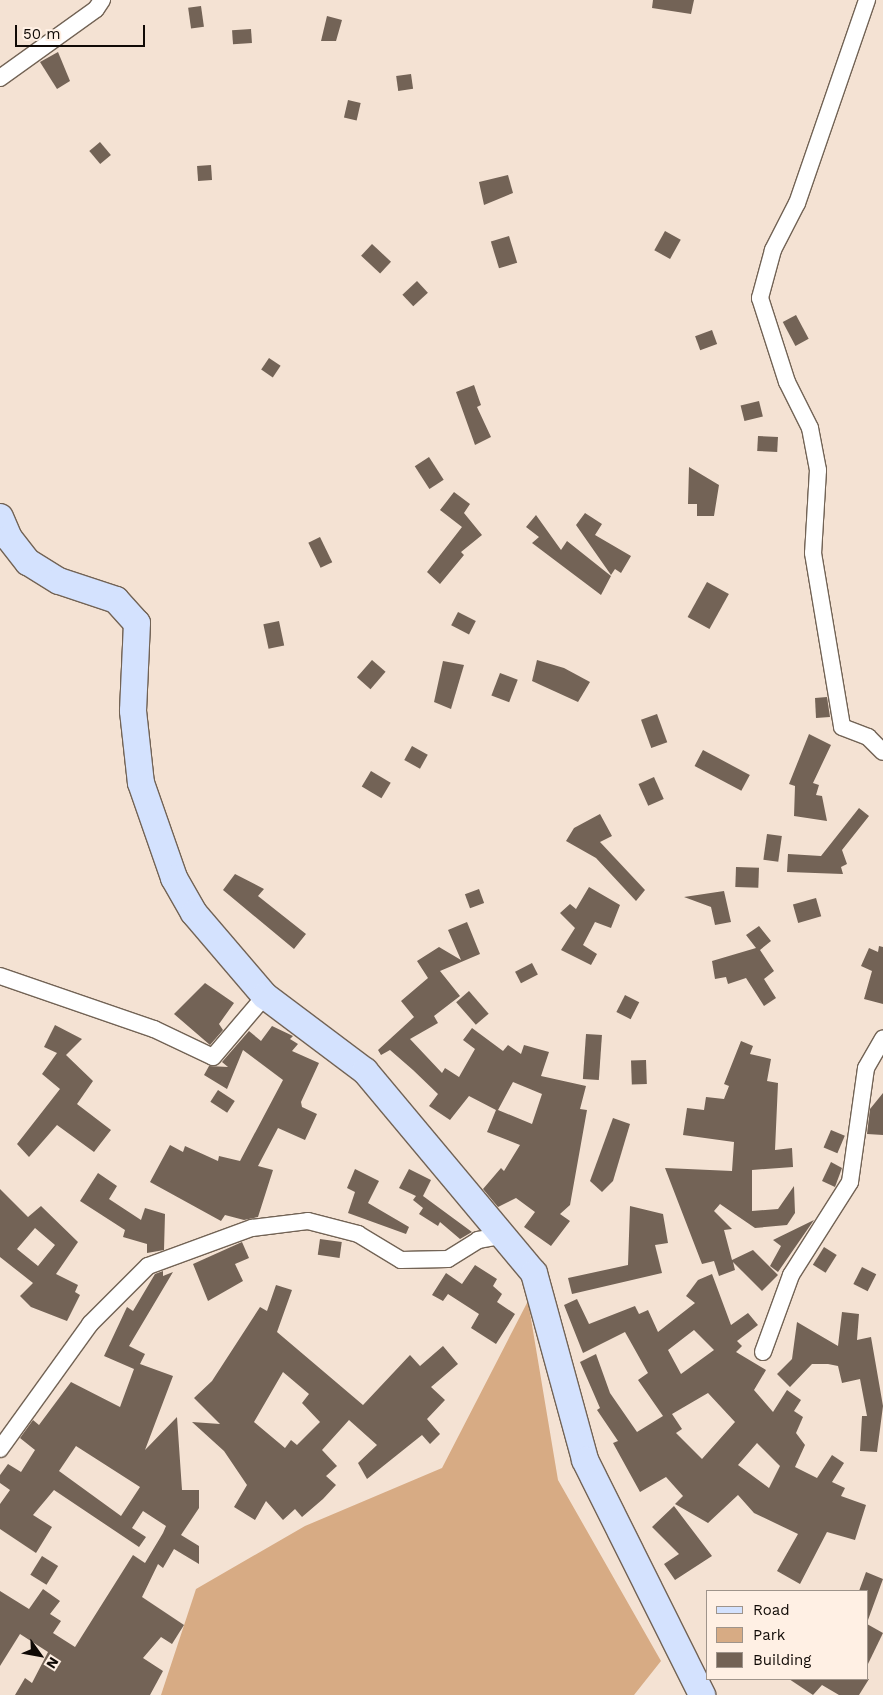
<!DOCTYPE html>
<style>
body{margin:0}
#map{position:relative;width:883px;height:1695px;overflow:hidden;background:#f4e2d3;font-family:"Work Sans",sans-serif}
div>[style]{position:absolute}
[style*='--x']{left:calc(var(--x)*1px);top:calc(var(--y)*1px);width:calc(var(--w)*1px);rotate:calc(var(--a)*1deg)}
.green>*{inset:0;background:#d7ab84}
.building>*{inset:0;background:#736356;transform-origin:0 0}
.roads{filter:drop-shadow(1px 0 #726355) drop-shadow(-1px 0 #726355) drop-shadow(0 1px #726355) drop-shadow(0 -1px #726355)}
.street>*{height:16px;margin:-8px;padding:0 8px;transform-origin:8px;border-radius:8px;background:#fff}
.primary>*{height:26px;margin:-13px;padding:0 13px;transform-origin:13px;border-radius:13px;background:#d4e2fe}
span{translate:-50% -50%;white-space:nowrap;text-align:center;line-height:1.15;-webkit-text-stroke:4px #fff0e4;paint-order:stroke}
.legend{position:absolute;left:706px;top:1590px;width:162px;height:90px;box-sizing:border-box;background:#fff0e4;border:1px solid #9f948b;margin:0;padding:6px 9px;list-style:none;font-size:15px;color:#100a06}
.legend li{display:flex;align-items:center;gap:10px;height:25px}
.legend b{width:25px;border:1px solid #9f948b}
.north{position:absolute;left:15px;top:1630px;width:50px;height:50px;-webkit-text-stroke:4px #fff0e4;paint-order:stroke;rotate:122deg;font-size:14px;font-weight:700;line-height:20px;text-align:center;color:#100a06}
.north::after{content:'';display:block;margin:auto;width:18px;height:22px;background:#100a06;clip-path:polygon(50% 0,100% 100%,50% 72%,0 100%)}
.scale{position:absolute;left:15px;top:25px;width:130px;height:22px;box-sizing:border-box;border:2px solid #100a06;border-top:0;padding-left:6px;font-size:15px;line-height:18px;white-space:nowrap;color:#100a06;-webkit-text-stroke:4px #fff0e4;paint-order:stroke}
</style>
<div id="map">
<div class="green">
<i style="clip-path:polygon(528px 1301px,558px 1480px,661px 1661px,634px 1695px,161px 1695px,196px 1589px,305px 1526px,442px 1468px)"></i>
</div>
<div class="building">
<i style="clip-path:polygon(653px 0,694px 0,691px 14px,652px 8px)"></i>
<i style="left:201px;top:6px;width:21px;height:13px;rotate:82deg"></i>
<i style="clip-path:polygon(327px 16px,342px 20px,336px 41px,321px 41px)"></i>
<i style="left:251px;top:29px;width:14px;height:19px;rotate:86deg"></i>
<i style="clip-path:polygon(58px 52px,70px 81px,57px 89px,40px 62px)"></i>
<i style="left:411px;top:74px;width:15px;height:15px;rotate:82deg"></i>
<i style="left:348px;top:100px;width:13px;height:18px;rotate:13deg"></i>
<i style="left:100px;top:142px;width:17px;height:14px;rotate:50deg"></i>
<i style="left:211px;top:165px;width:15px;height:14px;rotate:86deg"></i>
<i style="clip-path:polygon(508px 175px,513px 193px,484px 205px,479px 182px)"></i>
<i style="left:665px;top:231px;width:18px;height:22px;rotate:29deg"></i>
<i style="left:509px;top:236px;width:28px;height:19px;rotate:73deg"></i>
<i style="left:372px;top:244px;width:26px;height:16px;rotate:43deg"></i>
<i style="left:417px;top:281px;width:16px;height:20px;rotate:47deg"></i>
<i style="left:796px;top:315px;width:27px;height:15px;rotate:62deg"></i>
<i style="left:712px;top:330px;width:15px;height:18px;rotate:70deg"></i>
<i style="left:269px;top:358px;width:14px;height:14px;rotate:34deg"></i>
<i style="clip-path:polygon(474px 385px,481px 405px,477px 407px,491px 437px,475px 445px,456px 392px)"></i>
<i style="left:759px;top:401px;width:16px;height:19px;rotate:76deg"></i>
<i style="left:758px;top:436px;width:20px;height:15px;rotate:3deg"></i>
<i style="left:429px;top:457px;width:27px;height:17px;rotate:57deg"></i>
<i style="clip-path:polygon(689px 467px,719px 485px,714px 516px,697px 516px,697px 504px,688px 504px)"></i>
<i style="clip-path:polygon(454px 492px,470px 504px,464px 513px,482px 535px,461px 552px,464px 555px,440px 584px,427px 572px,462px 527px,440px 510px)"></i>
<i style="clip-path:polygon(585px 513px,602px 524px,595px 535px,631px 556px,621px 573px,615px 569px,611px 575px,576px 525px)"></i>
<i style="clip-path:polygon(536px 515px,561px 550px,567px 541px,611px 576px,601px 595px,532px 543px,539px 537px,526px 527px)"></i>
<i style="left:320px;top:537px;width:28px;height:13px;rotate:64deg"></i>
<i style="left:707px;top:582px;width:25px;height:40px;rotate:29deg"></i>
<i style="left:458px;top:612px;width:20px;height:15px;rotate:27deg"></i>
<i style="left:279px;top:621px;width:25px;height:16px;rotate:78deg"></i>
<i style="left:372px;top:660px;width:18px;height:23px;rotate:41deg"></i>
<i style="clip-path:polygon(537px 660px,564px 668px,590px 682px,578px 702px,532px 681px)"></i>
<i style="clip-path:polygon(443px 661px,464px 665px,451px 709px,434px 702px)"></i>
<i style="left:500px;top:673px;width:19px;height:24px;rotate:21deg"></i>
<i style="clip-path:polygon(827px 697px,830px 717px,816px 718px,815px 698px)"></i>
<i style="left:657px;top:714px;width:30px;height:17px;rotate:70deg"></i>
<i style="clip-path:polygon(809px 734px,831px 745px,813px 783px,819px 785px,816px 795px,822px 796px,827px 821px,794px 816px,795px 786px,789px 784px)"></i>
<i style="left:412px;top:746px;width:18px;height:16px;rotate:29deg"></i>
<i style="left:703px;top:750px;width:53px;height:18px;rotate:28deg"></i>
<i style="left:371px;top:771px;width:23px;height:18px;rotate:31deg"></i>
<i style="left:654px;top:777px;width:24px;height:17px;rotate:66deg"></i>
<i style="clip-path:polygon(859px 808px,869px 816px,842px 850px,847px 864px,841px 867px,843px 874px,787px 872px,788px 854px,821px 856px)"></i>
<i style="clip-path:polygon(600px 814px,612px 836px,600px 842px,645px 890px,636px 901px,596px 858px,566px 841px,574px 828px)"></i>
<i style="left:767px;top:834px;width:15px;height:26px;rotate:8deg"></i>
<i style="left:736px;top:867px;width:23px;height:20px;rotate:2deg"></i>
<i style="clip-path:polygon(235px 874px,264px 889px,258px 896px,306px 934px,294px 949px,223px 890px)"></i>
<i style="clip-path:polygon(589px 887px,620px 905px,611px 928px,595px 922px,583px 945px,597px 954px,591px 965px,561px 950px,575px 928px,560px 913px,570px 904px,576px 909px)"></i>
<i style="left:479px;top:889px;width:15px;height:15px;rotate:70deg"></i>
<i style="clip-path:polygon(724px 891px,731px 922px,715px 925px,711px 907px,684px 897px)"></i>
<i style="left:816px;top:898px;width:19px;height:24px;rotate:74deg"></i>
<i style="clip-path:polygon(evenodd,467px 922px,480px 954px,440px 971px,460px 996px,434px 1016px,438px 1023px,410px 1039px,442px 1073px,445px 1068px,459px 1077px,475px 1049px,463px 1040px,472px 1028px,503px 1051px,508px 1045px,521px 1054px,524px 1045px,549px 1052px,541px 1076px,586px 1086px,580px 1109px,587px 1110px,570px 1205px,560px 1214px,570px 1221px,551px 1246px,524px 1227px,535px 1212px,516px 1198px,498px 1207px,483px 1189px,501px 1168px,504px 1171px,520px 1145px,487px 1132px,496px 1110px,469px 1096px,450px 1120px,429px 1106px,438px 1094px,413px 1070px,390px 1050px,381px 1055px,378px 1050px,414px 1017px,401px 1001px,428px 978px,417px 961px,439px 947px,461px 960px,448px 930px,467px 922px,513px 1082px,542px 1094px,532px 1124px,498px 1110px,513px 1082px)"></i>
<i style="clip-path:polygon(759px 926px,771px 941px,760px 950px,774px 971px,764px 979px,776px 998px,764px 1006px,746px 978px,728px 984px,726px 977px,715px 979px,712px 961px,756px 948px,746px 935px)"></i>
<i style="clip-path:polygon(879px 946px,883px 947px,883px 1004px,864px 999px,872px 971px,861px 966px,869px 948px,878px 952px)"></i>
<i style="left:532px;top:963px;width:13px;height:19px;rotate:63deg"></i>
<i style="clip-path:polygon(205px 983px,234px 1003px,219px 1024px,223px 1030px,210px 1045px,174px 1014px)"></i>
<i style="left:469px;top:991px;width:30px;height:17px;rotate:49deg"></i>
<i style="left:625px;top:995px;width:16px;height:19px;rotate:27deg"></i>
<i style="clip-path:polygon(55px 1025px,82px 1039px,66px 1055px,93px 1081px,77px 1104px,111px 1130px,94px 1152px,57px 1125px,29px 1157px,17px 1144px,60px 1089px,42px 1074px,57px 1053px,44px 1047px)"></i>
<i style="clip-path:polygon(272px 1026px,293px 1036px,290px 1039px,298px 1044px,292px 1051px,319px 1063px,301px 1102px,302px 1107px,317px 1114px,305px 1140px,278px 1128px,258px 1166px,273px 1170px,258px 1217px,244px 1220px,225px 1215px,221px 1221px,150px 1182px,170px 1145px,183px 1152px,185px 1146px,218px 1161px,219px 1156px,240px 1161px,283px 1080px,243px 1050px,227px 1089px,204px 1075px,209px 1066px,228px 1067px,222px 1062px,249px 1031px,261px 1041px)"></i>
<i style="left:586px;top:1034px;width:16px;height:45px;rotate:4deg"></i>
<i style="clip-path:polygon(741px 1041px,753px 1046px,750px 1054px,771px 1059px,767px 1081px,778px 1083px,775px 1150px,792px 1148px,793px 1167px,752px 1170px,752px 1211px,778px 1209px,794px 1186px,795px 1213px,787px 1225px,755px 1228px,720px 1204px,714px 1211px,732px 1229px,724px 1230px,732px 1260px,753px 1250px,778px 1275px,762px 1291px,733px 1262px,735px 1270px,719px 1276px,714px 1261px,702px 1264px,665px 1168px,732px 1171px,734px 1142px,683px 1135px,687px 1108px,704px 1110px,706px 1097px,724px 1099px,729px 1086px,724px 1084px)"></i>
<i style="left:646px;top:1060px;width:24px;height:15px;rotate:88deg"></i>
<i style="left:218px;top:1090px;width:20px;height:14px;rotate:33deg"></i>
<i style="clip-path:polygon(883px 1093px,883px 1135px,867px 1134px,870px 1109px)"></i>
<i style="clip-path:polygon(613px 1118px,630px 1124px,613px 1181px,602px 1192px,590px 1181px)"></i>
<i style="left:831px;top:1130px;width:15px;height:19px;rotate:23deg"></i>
<i style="clip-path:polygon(831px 1162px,842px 1168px,835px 1187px,822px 1181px)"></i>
<i style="clip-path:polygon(355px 1169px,379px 1181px,368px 1203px,409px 1227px,406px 1234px,348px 1213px,355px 1192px,347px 1188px)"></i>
<i style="clip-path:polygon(409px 1169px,431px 1180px,423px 1196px,472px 1232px,460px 1239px,440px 1222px,438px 1226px,419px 1214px,423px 1208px,413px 1200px,416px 1196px,399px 1188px)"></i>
<i style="clip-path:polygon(98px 1173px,117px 1186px,109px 1199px,141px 1220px,145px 1208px,165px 1214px,164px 1250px,147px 1253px,147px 1244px,123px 1237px,125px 1230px,80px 1201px)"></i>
<i style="clip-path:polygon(evenodd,0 1189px,28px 1217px,41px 1206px,78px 1242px,56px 1274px,78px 1285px,75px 1292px,80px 1295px,67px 1321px,31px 1307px,20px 1296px,33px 1283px,0 1257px,0 1189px,35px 1228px,55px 1245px,38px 1266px,17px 1249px,35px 1228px)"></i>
<i style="clip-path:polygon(630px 1206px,663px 1214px,668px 1243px,655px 1245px,662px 1273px,572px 1294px,568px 1278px,628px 1265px)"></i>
<i style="clip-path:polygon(814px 1220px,778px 1272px,770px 1266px,781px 1246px,773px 1240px)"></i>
<i style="left:320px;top:1239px;width:22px;height:16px;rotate:8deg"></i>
<i style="clip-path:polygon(242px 1242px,249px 1258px,235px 1264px,243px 1281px,208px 1301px,193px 1264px)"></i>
<i style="left:824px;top:1247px;width:15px;height:21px;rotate:32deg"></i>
<i style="clip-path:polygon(475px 1265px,497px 1279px,493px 1286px,502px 1294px,497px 1302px,515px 1314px,496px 1344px,471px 1328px,479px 1314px,448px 1294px,443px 1301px,432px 1295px,446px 1273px,462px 1284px)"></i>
<i style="left:862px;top:1267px;width:16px;height:19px;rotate:27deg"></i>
<i style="clip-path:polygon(evenodd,163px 1271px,163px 1276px,173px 1272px,129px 1346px,145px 1354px,140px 1364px,173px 1376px,145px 1450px,177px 1417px,182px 1490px,199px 1490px,199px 1508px,181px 1535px,199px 1546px,199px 1564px,174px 1549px,163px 1568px,158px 1564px,142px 1597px,184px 1625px,172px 1644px,161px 1637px,143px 1658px,163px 1671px,150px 1695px,15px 1695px,25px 1678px,32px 1683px,48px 1652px,20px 1634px,0 1666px,0 1591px,29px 1609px,43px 1589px,60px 1601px,50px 1614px,61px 1621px,53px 1633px,75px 1647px,133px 1555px,145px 1563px,163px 1533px,166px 1526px,143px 1511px,132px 1528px,146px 1537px,139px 1547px,54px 1490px,33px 1515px,52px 1527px,36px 1553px,0 1529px,0 1504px,10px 1490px,0 1483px,0 1475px,8px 1464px,21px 1472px,35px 1450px,20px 1438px,33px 1420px,39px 1425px,71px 1382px,120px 1407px,134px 1369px,104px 1356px,127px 1307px,133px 1311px,155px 1274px,163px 1271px,76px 1446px,140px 1487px,121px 1516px,59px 1471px,76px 1446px)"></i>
<i style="clip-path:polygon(evenodd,712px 1274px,731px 1325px,748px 1313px,758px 1325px,737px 1341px,742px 1346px,736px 1352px,766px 1370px,754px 1390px,773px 1412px,787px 1390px,801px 1400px,794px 1411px,803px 1417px,796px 1433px,805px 1445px,795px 1467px,817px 1478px,832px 1455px,844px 1463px,832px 1482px,845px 1488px,841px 1496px,866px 1505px,855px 1540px,827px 1532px,800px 1584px,777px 1571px,798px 1534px,754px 1513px,738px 1495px,708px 1523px,675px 1504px,683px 1496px,666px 1477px,640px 1492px,613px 1443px,618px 1441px,597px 1410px,600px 1408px,580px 1362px,596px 1354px,610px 1393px,637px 1432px,663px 1416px,638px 1380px,648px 1373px,625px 1332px,583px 1353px,564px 1305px,577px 1299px,589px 1324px,635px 1306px,639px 1314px,648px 1310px,658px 1332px,695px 1303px,686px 1296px,698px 1280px,712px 1274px,694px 1330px,714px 1350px,681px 1374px,668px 1350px,694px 1330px,712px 1274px,708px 1393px,735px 1422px,702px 1459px,676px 1433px,682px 1429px,672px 1414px,708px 1393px,712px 1274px,757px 1443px,780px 1466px,769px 1488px,738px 1465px,757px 1443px)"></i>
<i style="clip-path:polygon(evenodd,276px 1285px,292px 1290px,277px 1332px,363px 1405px,410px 1355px,420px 1366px,443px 1346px,458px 1364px,431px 1387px,445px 1400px,427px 1419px,440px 1434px,430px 1444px,422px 1435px,367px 1479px,358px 1463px,377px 1445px,349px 1420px,322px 1450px,337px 1466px,326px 1476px,336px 1485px,323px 1499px,302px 1517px,295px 1509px,283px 1520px,266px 1501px,255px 1520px,234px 1507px,247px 1485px,224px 1451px,192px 1422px,220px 1424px,194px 1398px,212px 1381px,260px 1307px,267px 1311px,276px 1285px,283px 1372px,309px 1394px,302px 1403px,320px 1422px,297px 1445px,291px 1440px,285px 1448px,254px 1422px,283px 1372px)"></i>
<i style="clip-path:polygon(842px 1312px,859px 1314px,857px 1340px,871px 1337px,883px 1406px,877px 1452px,860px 1451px,862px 1416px,867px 1416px,860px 1379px,842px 1383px,838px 1366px,828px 1364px,812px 1364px,790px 1387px,777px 1374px,792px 1359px,797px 1322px,838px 1346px)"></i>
<i style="clip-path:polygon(674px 1506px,712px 1556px,675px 1580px,664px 1564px,679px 1554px,652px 1527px)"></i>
<i style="left:42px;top:1556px;width:19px;height:22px;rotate:32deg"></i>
<i style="clip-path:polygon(866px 1572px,883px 1579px,868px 1620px,867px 1591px,859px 1591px)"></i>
<i style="clip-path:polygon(867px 1624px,883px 1633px,867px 1666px)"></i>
<i style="clip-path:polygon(789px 1679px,869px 1679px,859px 1695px,839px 1695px,822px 1685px,813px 1695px)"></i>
</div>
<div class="roads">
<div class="street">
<i style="--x:867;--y:0;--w:215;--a:109"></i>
<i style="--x:797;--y:203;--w:53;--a:117.1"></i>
<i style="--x:773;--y:250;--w:50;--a:105.2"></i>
<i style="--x:760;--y:298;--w:88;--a:72.2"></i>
<i style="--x:787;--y:382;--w:51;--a:63.4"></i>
<i style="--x:810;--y:428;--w:43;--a:79.2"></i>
<i style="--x:818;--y:470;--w:83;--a:93.4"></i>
<i style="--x:813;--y:553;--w:176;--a:80.5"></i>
<i style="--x:842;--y:727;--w:28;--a:21"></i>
<i style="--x:868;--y:737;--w:21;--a:45"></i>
<i style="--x:0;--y:78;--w:118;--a:-35.7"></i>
<i style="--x:96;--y:9;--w:11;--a:-56"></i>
<i style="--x:0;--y:976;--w:163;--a:19"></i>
<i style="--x:154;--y:1029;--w:65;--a:25.4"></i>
<i style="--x:213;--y:1057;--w:80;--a:-49.6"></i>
<i style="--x:763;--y:1352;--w:82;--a:-70"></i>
<i style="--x:791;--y:1275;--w:110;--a:-57.6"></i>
<i style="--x:850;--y:1182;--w:115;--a:-82"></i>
<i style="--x:866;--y:1068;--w:34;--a:-60"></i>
<i style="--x:0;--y:1449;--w:154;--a:-54.2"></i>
<i style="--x:90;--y:1324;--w:82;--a:-45"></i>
<i style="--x:148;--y:1266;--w:111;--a:-20.1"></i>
<i style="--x:252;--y:1228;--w:56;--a:-7.1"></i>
<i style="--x:308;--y:1221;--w:52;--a:14.6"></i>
<i style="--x:358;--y:1234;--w:50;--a:31.2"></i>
<i style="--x:401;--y:1260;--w:47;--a:-1.2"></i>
<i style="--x:448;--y:1259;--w:36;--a:-32"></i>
<i style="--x:478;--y:1240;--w:22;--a:-10"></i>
</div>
<div class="primary">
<i style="--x:0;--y:517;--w:23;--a:67"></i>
<i style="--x:9;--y:538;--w:31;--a:52"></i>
<i style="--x:28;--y:562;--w:36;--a:32"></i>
<i style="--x:59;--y:581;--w:60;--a:18.4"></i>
<i style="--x:116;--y:600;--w:31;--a:48"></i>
<i style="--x:137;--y:623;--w:88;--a:92.6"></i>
<i style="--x:133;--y:711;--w:72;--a:83.7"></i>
<i style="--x:141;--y:783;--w:101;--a:70.8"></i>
<i style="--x:174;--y:878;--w:40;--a:60.3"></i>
<i style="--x:194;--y:913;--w:109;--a:49.5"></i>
<i style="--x:265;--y:996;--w:125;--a:36.9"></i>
<i style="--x:365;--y:1071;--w:263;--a:50.1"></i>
<i style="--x:534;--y:1273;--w:194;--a:74.7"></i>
<i style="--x:585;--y:1460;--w:263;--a:63.5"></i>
</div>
</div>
<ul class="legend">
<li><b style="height:6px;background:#d4e2fe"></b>Road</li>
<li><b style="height:14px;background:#d7ab84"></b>Park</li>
<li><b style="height:14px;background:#736356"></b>Building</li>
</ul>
<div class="north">N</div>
<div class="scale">50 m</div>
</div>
